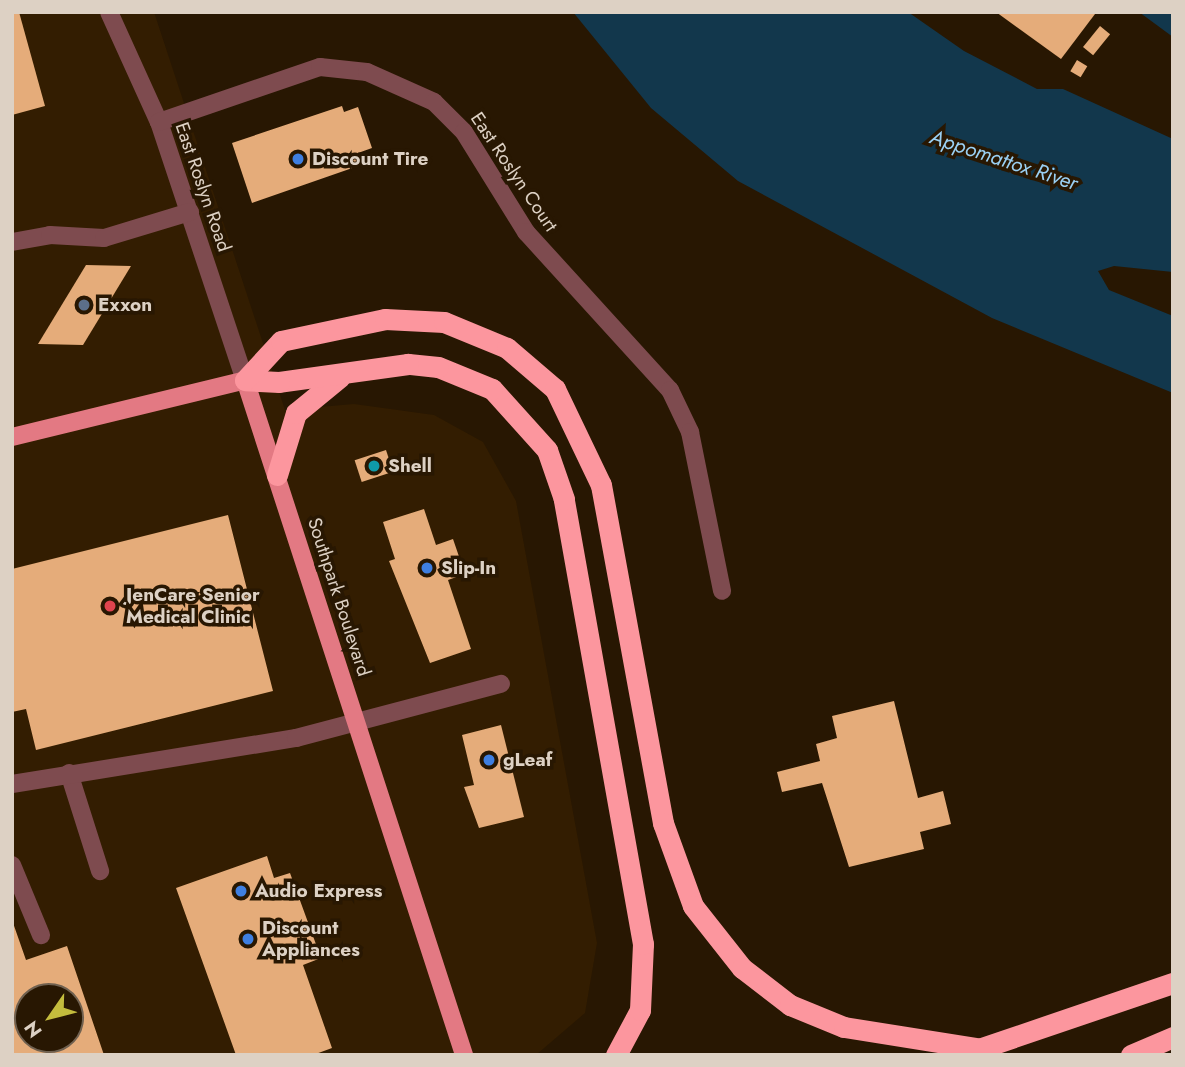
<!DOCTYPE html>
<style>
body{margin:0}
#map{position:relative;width:1185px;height:1067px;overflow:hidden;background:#281702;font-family:Jost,sans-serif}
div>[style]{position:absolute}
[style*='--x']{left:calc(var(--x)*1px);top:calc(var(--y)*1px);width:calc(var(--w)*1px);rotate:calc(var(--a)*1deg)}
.built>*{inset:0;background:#331d01}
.water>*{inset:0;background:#12374c}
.building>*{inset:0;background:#e5ac7a;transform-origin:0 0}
.minor>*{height:18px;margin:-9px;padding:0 9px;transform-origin:9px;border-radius:9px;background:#7e4b4f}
.major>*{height:18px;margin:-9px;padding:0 9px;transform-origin:9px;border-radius:9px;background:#e37983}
.highway>*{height:21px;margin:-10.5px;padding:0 10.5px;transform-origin:10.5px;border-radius:10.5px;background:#fc969e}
.dots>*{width:19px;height:19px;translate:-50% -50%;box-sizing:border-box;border:4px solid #281702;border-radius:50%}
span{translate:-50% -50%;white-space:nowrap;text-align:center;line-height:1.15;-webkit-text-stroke:7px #281702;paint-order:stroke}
.poi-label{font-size:19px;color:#ddd1c4;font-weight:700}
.left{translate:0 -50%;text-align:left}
.street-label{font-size:19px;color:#ddd1c4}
.water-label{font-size:21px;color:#9ad0f3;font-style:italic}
.frame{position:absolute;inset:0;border:14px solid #ddd1c4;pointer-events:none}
.north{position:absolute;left:14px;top:983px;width:70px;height:70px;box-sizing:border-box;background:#281702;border:2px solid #706150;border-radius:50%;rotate:235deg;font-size:19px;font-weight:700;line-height:28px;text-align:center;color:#ddd1c4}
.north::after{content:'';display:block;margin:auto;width:24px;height:32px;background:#c4bc3d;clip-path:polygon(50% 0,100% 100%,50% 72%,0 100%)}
</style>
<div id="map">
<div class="built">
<i style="clip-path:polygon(evenodd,12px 12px,154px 12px,285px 410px,354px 404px,434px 415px,483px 442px,516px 501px,597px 943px,585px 1013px,536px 1055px,12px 1055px,12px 12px,28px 997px,70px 997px,70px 1039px,28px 1039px,28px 997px)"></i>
</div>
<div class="water">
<i style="clip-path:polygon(573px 12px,908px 12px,964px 51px,1037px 89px,1063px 89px,1173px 139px,1173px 272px,1114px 266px,1098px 271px,1109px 290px,1173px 316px,1173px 393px,992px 318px,738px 181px,651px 108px)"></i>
<i style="clip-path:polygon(1139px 12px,1173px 12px,1173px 37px)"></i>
</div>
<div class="building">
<i style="clip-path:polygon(12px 12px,19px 12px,45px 106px,12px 115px)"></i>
<i style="clip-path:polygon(996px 12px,1092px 12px,1095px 14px,1061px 59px)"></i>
<i style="left:1100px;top:26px;width:13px;height:27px;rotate:39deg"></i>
<i style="left:1077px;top:60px;width:12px;height:13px;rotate:31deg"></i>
<i style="clip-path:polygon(342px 106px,344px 112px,358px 107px,372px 148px,358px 153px,361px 165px,252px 203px,232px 143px)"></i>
<i style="clip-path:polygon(86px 265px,131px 266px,83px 345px,38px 344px)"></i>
<i style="left:386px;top:450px;width:23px;height:33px;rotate:72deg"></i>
<i style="clip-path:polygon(424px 509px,436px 545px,453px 539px,465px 574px,448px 580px,471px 649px,430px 663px,389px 561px,395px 559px,383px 522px)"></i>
<i style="clip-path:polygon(228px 515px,273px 691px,36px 750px,26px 709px,12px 712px,12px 569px)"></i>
<i style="clip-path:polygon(894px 701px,918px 798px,943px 791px,951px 824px,920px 832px,924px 849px,849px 867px,822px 783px,782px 792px,777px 772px,820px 761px,816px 744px,837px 738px,832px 716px)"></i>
<i style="clip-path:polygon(501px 725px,524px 817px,479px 828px,464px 787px,474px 785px,462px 735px)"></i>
<i style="clip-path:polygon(267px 856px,274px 878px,290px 873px,321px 958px,303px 965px,332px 1048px,313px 1055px,236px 1055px,176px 888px)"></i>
<i style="clip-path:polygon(evenodd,12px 920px,26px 960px,67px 946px,104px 1055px,12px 1055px,12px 920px,28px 997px,70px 997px,70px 1039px,28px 1039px,28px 997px)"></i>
</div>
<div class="minor">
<i style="--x:109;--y:12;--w:121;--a:65.6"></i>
<i style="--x:159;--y:122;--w:272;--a:71.6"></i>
<i style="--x:159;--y:122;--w:170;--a:-18.9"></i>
<i style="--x:320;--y:67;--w:47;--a:6.1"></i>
<i style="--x:367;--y:72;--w:73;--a:24.1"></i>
<i style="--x:434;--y:102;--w:42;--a:45"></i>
<i style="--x:464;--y:132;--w:118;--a:58.2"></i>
<i style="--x:526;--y:232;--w:214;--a:47.7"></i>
<i style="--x:670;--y:390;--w:47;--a:64.5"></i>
<i style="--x:690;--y:432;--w:162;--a:78.6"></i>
<i style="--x:12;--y:242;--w:39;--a:-10"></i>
<i style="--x:50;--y:235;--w:54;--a:3.2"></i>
<i style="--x:104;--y:238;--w:90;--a:-16.8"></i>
<i style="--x:69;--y:773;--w:103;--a:72.4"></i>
<i style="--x:12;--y:784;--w:288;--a:-9.2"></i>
<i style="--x:296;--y:738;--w:212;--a:-14.8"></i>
<i style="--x:12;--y:865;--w:76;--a:67.5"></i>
</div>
<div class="major">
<i style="--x:12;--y:437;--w:240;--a:-13.7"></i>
<i style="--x:245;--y:380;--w:710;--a:72.02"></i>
</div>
<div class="highway">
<i style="--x:277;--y:475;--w:65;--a:-73"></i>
<i style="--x:296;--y:413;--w:57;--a:-39.3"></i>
<i style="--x:967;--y:1053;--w:218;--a:-18.8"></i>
<i style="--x:616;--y:1055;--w:51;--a:-61.9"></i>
<i style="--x:640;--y:1010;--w:66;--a:-87.4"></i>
<i style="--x:643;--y:944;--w:452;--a:-100.1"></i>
<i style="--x:564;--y:499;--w:52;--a:-109.1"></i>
<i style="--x:547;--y:450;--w:82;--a:-132"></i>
<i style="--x:492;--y:389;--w:58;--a:-157.8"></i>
<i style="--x:438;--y:367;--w:30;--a:-174"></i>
<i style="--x:408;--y:364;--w:130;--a:172.1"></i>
<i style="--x:279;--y:382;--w:34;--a:-177"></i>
<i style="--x:245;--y:380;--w:53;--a:-47.3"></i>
<i style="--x:281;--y:341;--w:106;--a:-11.9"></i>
<i style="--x:385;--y:319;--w:59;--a:2.9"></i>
<i style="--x:444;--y:322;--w:68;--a:22.4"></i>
<i style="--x:507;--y:348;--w:63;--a:40.5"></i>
<i style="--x:555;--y:389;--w:106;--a:64.4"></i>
<i style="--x:601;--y:485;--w:344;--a:79.6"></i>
<i style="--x:663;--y:823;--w:88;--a:70.1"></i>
<i style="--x:693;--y:906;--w:79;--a:51.7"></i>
<i style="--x:742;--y:968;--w:61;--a:37.6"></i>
<i style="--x:790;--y:1005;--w:58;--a:22.2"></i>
<i style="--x:844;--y:1027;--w:139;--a:9.1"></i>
<i style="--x:1131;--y:1055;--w:46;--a:-23.2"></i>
</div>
<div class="dots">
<i style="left:298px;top:159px;background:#3f7fe0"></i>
<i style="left:84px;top:305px;background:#5c6f8a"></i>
<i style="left:374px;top:466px;background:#0f9aa8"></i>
<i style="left:427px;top:568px;background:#3f7fe0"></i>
<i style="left:110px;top:606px;background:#e0444e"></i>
<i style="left:489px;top:760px;background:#3f7fe0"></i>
<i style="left:241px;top:891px;background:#3f7fe0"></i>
<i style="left:248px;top:939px;background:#3f7fe0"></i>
</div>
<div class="poi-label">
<span class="left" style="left:312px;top:159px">Discount Tire</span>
<span class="left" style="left:98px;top:305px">Exxon</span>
<span class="left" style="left:388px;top:466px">Shell</span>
<span class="left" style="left:441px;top:568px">Slip-In</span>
<span class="left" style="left:126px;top:606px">JenCare Senior<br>Medical Clinic</span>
<span class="left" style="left:503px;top:760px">gLeaf</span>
<span class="left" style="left:255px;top:891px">Audio Express</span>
<span class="left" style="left:262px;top:939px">Discount<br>Appliances</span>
</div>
<div class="street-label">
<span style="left:514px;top:172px;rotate:56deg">East Roslyn Court</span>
<span style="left:203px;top:187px;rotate:71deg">East Roslyn Road</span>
<span style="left:339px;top:597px;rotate:72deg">Southpark Boulevard</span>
</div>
<div class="water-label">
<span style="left:1004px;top:160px;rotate:18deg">Appomattox River</span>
</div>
<div class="frame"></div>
<div class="north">N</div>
</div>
